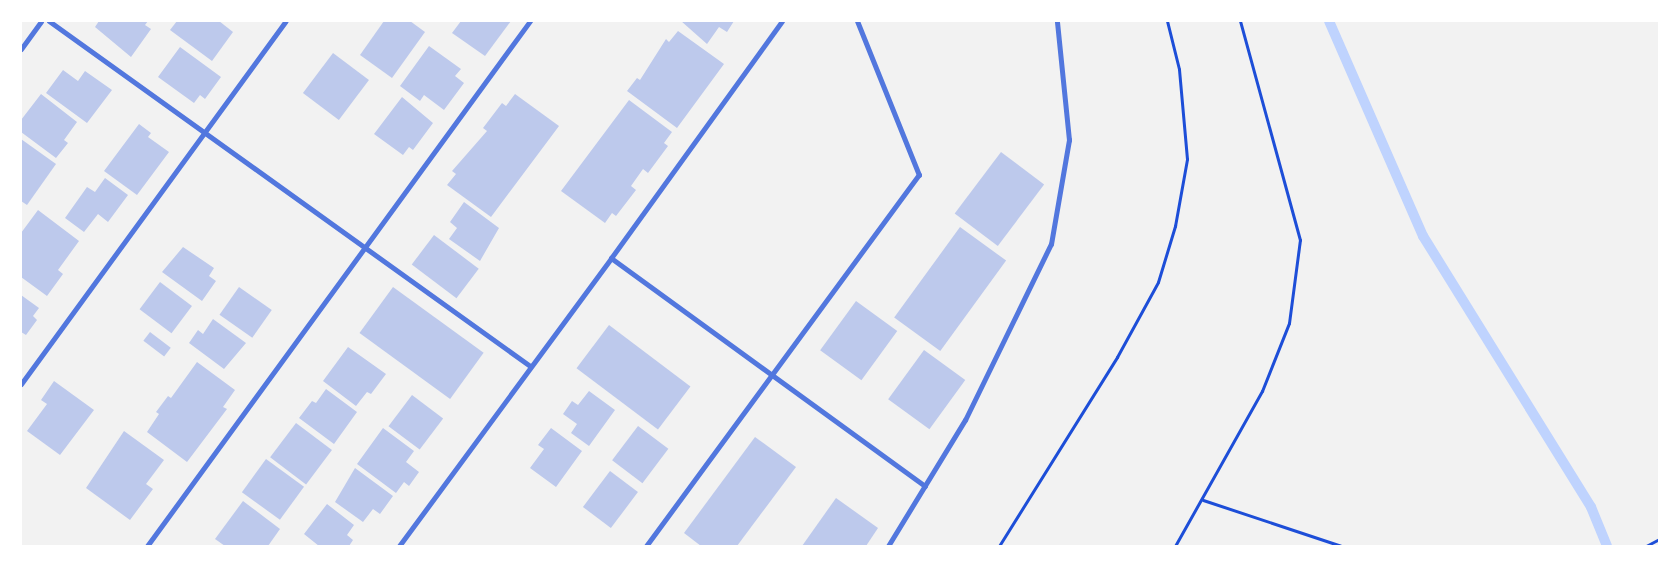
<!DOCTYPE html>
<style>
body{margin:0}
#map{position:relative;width:1680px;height:567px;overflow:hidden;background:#f2f2f2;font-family:"Varela Round",sans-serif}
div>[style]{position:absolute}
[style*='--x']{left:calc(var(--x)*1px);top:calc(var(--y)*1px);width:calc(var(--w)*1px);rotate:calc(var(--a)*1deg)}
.stream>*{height:10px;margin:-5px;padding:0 5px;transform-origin:5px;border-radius:5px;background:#bfd3fe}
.building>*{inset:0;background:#bdc9ec;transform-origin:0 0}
.path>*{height:3px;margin:-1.5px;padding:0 1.5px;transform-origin:1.5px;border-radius:1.5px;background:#1d4ed8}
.minor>*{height:5px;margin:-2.5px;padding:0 2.5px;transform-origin:2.5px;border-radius:2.5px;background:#5277de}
span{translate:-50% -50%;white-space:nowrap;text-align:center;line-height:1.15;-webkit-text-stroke:4.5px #fff;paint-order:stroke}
.frame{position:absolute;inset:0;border:22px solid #fff;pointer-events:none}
</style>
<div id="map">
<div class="stream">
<i style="--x:1329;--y:21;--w:235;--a:66.4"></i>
<i style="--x:1423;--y:236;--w:319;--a:58.2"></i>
<i style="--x:1591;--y:507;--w:42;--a:67.7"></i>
</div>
<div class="building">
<i style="clip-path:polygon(99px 21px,148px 21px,145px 25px,151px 29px,131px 57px,95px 27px)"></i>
<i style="clip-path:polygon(177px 21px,219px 21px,233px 32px,212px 61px,170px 30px)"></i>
<i style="clip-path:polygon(384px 21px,410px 21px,425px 32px,392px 78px,360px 55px)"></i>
<i style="clip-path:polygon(461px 21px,511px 21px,485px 56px,452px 33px)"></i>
<i style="clip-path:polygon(681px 21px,734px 21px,727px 32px,719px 27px,707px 44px)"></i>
<i style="clip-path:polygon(678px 31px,724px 64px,677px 128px,627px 91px,637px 78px,640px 80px,666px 39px,669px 42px)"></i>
<i style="clip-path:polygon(429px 46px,461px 69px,455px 76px,464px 83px,444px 110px,424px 95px,420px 101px,400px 86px)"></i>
<i style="clip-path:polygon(180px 47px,221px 77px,205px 99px,200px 95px,194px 103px,158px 77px)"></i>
<i style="left:333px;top:53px;width:45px;height:50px;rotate:37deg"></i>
<i style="clip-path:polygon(63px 70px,78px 81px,85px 71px,112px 90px,87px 123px,46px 93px)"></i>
<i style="clip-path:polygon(41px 94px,77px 122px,64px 140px,68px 143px,56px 158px,21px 132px,21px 120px)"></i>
<i style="clip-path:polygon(515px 94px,559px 126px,491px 217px,447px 185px,456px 174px,452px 171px,487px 131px,483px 128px,502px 103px,506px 106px)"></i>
<i style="clip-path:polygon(402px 97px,433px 123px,413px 150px,409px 147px,403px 155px,374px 134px)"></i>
<i style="clip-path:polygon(629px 100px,672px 132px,664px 143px,668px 146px,648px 173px,643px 169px,631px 186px,636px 190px,616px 216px,612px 213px,605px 223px,561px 191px)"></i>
<i style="clip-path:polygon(139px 124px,151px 133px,148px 137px,169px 152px,137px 195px,104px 171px)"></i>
<i style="clip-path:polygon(21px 139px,56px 164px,27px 205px,21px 201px)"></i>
<i style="left:1001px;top:152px;width:54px;height:77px;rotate:37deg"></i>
<i style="clip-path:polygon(105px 178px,128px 195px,108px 222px,98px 214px,84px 232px,65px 218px,87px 187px,95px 192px)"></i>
<i style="clip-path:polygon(464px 202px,499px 228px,480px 261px,449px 239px,457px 228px,450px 222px)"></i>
<i style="clip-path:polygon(38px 210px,79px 241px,58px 270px,63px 274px,47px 296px,21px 277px,21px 233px)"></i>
<i style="left:960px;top:227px;width:57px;height:112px;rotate:36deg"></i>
<i style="left:434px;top:235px;width:56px;height:37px;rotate:37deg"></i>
<i style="clip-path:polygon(183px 247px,214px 268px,209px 276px,216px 281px,202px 301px,162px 272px)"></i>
<i style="left:160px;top:282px;width:40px;height:34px;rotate:37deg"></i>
<i style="left:239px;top:287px;width:40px;height:34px;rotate:35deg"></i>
<i style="left:393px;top:287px;width:112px;height:57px;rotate:36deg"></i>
<i style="clip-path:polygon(21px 295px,39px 308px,33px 316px,37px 320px,26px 335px,21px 332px)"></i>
<i style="left:856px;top:301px;width:51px;height:61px;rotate:36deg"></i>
<i style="clip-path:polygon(213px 319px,246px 343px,224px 369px,189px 343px,198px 330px,203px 334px)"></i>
<i style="left:609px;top:325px;width:102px;height:54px;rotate:37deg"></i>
<i style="left:150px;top:332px;width:26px;height:11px;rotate:37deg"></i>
<i style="clip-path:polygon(348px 347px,386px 374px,371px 394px,367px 392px,356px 406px,323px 381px)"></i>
<i style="left:924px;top:350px;width:51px;height:61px;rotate:36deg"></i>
<i style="clip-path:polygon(197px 362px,235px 390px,223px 407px,227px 409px,187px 462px,147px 432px,159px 414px,156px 412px,168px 396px,171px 398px)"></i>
<i style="clip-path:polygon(54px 381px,94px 410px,60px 455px,27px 431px,47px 404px,41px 400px)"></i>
<i style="clip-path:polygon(326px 389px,357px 412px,334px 444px,299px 418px,312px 401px,316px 403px)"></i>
<i style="clip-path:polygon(589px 391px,615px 410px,589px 446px,571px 433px,577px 424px,563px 414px,572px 401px,578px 405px)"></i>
<i style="left:412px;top:395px;width:39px;height:39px;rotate:37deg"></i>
<i style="left:296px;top:423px;width:45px;height:43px;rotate:37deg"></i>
<i style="left:638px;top:426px;width:38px;height:43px;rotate:37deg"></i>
<i style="clip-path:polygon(383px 428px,414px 451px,406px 462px,419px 472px,409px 486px,404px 482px,396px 493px,357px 464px)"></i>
<i style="clip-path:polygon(551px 428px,582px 451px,556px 487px,530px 468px,544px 449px,538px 445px)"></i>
<i style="clip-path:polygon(124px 431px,164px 460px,146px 484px,153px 489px,130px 520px,86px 488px)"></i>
<i style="clip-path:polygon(755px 437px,796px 467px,737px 546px,701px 546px,684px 533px)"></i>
<i style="left:266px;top:459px;width:47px;height:41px;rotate:36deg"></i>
<i style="clip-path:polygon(355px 468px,393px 496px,380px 514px,373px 509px,363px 522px,335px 502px)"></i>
<i style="left:610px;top:471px;width:35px;height:45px;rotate:37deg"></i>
<i style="clip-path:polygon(836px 498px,878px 528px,866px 546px,802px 546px)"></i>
<i style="clip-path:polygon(243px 501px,280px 529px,268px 546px,225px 546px,215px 539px)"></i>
<i style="clip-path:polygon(327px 504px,354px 525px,347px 535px,353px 540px,349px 546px,319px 546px,304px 534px)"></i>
</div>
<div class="path">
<i style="--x:1203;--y:500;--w:145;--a:18.4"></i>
<i style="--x:999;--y:546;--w:223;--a:-58"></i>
<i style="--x:1117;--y:357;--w:85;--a:-61.3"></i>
<i style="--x:1158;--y:282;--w:59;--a:-73.1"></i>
<i style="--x:1175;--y:226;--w:68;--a:-79.8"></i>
<i style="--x:1187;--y:159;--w:90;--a:-95.1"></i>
<i style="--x:1179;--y:69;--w:49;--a:-104"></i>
<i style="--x:1175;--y:546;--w:178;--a:-60.7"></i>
<i style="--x:1262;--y:391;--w:73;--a:-68.3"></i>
<i style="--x:1289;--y:323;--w:84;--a:-82.5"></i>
<i style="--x:1300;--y:240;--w:227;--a:-105.3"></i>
<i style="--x:1646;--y:546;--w:15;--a:-28"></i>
</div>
<div class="minor">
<i style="--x:49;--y:21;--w:592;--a:35.65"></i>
<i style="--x:782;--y:21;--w:292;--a:125.8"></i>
<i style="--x:611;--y:258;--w:388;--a:36"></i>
<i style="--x:21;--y:49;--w:34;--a:-54"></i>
<i style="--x:21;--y:384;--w:449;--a:-53.9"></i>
<i style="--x:147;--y:546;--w:650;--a:-53.89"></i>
<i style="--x:399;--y:546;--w:358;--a:-53.6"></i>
<i style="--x:646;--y:546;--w:461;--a:-53.7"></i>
<i style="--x:919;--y:175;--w:166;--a:-111.9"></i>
<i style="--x:888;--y:546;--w:148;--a:-58.6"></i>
<i style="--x:965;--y:420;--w:196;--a:-64"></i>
<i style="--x:1051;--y:244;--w:106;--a:-80.2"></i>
<i style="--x:1069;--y:140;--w:120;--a:-95.8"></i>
</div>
<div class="frame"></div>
</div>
